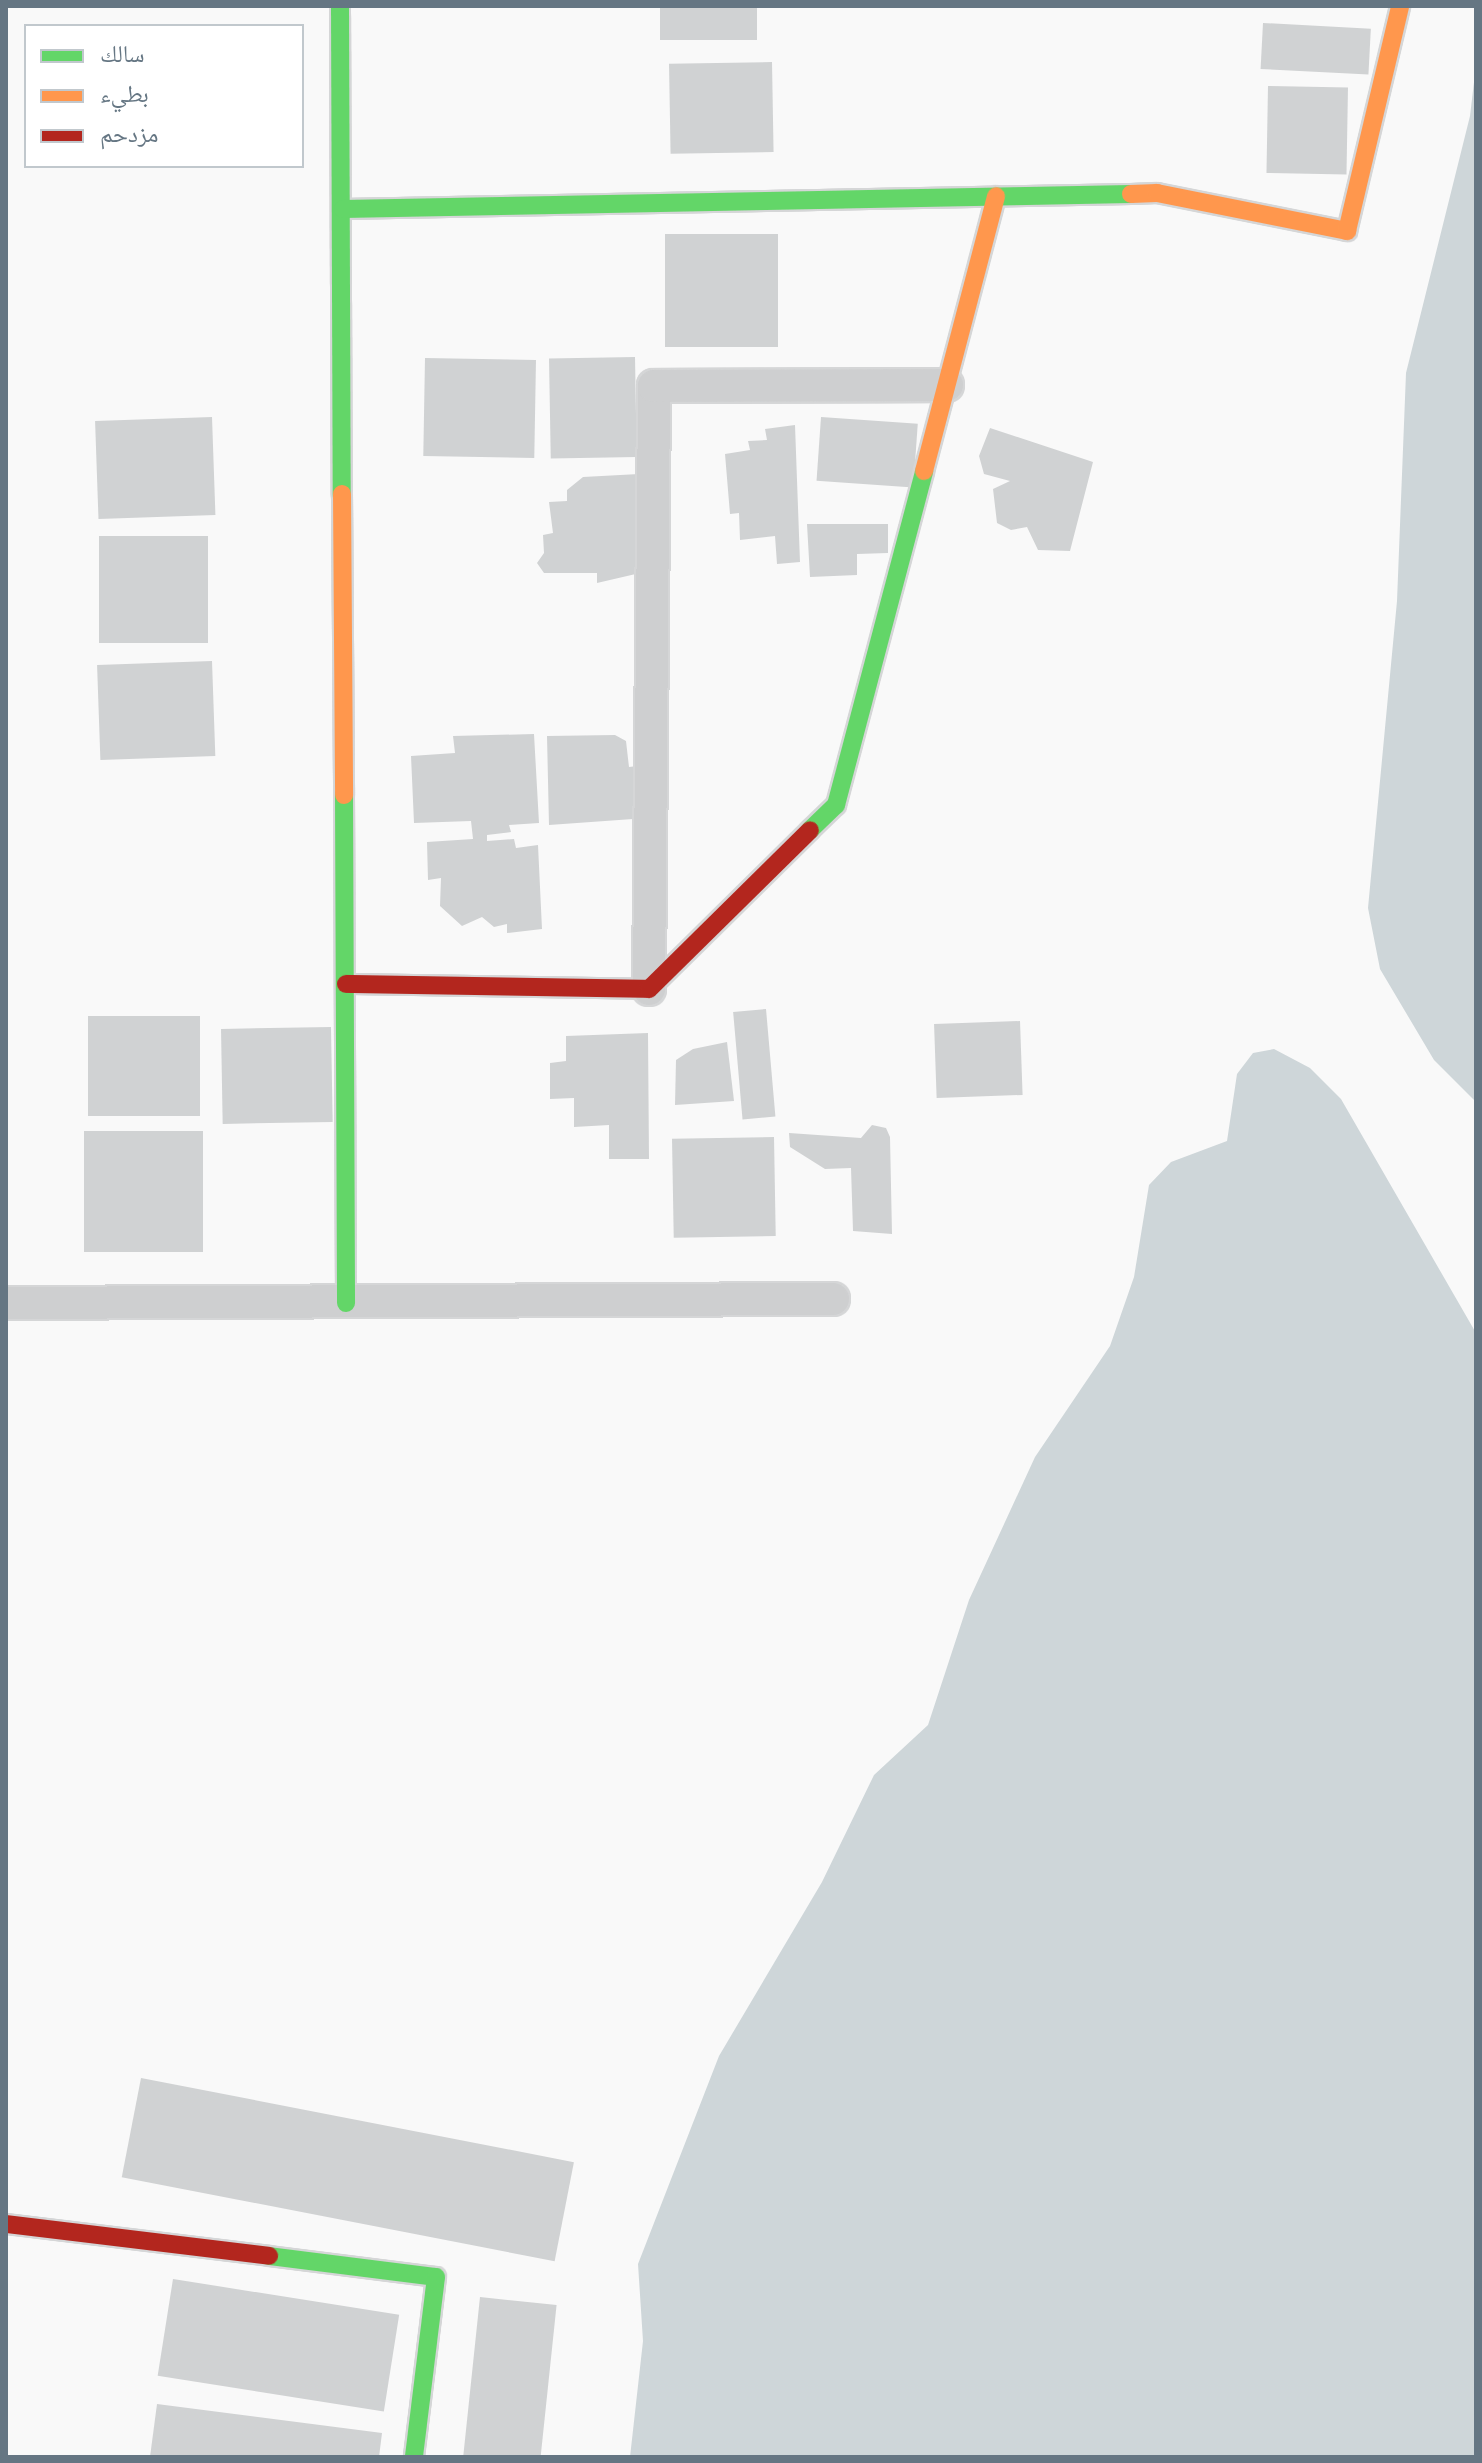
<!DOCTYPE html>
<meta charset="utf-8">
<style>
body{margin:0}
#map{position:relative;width:1482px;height:2463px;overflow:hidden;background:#f9f9f9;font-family:Lato,"Noto Naskh Arabic",sans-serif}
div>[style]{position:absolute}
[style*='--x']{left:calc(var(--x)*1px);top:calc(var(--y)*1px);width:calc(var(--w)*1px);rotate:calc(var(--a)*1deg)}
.water>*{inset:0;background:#ced6d9}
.building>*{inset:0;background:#d0d2d3;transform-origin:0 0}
.roads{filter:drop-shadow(2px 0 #d5d6d7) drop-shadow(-2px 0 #d5d6d7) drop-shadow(0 2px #d5d6d7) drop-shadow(0 -2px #d5d6d7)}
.street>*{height:32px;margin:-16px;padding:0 16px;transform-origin:16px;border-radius:16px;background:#cecfd0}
.fast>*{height:18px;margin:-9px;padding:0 9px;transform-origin:9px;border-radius:9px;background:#63d668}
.slow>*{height:18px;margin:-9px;padding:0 9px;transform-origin:9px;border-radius:9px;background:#ff974d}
.jam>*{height:18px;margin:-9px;padding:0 9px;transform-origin:9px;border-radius:9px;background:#b3261e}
span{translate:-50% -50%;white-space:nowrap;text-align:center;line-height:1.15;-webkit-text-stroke:8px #fff;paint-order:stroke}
.frame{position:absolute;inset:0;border:8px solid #657683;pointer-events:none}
.legend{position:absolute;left:24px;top:24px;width:280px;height:144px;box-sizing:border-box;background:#fff;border:2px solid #c1c8cd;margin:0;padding:10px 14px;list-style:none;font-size:24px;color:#657683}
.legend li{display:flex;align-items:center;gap:16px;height:40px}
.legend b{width:40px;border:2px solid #c1c8cd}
</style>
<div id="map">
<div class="water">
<i style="clip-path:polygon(1476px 65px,1476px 1102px,1434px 1060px,1380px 969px,1368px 908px,1397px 601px,1406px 373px,1470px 116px)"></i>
<i style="clip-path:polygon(1274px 1049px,1310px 1068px,1341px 1099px,1476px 1333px,1476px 2457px,630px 2457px,643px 2341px,638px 2264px,719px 2056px,822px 1882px,874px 1775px,928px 1725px,969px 1600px,1035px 1457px,1110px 1346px,1134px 1277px,1149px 1185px,1171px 1162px,1227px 1141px,1237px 1074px,1253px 1053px)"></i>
</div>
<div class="building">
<i style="left:660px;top:6px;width:97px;height:34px"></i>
<i style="left:1263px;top:23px;width:108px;height:46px;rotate:3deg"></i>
<i style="left:772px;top:62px;width:90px;height:103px;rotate:89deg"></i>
<i style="left:1268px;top:86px;width:80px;height:87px;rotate:1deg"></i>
<i style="left:665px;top:234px;width:113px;height:113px"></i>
<i style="left:635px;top:357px;width:100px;height:86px;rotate:89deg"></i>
<i style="left:425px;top:358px;width:111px;height:98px;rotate:1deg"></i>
<i style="left:212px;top:417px;width:98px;height:117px;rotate:88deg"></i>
<i style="left:821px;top:417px;width:97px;height:64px;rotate:4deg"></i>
<i style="clip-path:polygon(795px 425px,800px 562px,777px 564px,775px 536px,740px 540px,739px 513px,730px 514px,725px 454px,750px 450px,748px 441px,767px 440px,765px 429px)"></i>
<i style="clip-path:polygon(990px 428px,1093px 462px,1070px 551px,1038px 550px,1027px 527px,1011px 530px,997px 523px,993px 489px,1010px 481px,984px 474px,979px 456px)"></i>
<i style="clip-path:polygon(639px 474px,640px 573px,597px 583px,597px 573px,544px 573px,537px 563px,544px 553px,543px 535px,553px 533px,549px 502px,567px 501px,567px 490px,583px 477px)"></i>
<i style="clip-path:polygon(807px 524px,888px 524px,888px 553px,857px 554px,857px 575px,810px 577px)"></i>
<i style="left:99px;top:536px;width:109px;height:107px"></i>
<i style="left:212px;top:661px;width:95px;height:115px;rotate:88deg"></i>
<i style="clip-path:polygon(534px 734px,539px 823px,509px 825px,511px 832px,487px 835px,487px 841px,514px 839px,516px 848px,538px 845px,542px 929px,507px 933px,507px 924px,494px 927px,482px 917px,462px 926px,440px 906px,441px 878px,428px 880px,427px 842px,473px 839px,471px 821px,414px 823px,411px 756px,455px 753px,453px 736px)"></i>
<i style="clip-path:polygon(615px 735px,626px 741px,629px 767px,637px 766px,647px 818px,549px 825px,547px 736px)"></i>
<i style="left:766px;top:1009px;width:108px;height:33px;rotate:85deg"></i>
<i style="left:88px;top:1016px;width:112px;height:100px"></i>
<i style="left:1020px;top:1021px;width:74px;height:86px;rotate:88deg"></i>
<i style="left:331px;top:1027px;width:95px;height:110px;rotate:89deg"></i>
<i style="clip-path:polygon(648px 1033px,649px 1159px,609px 1159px,609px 1125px,574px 1127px,574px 1098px,550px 1099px,550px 1063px,566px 1061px,566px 1036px)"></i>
<i style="clip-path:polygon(727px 1042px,734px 1101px,675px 1105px,676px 1060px,693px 1049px)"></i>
<i style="clip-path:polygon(872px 1125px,886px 1128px,890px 1137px,892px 1234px,853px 1231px,851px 1168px,825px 1169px,790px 1147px,789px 1133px,861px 1138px)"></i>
<i style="left:203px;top:1131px;width:121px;height:119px;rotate:90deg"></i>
<i style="left:774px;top:1137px;width:99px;height:102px;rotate:89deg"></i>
<i style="left:141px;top:2078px;width:441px;height:101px;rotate:11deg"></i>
<i style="left:173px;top:2279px;width:229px;height:98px;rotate:9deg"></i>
<i style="left:480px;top:2297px;width:77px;height:161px;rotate:6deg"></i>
<i style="clip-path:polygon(157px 2404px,382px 2433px,379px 2457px,150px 2457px)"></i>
</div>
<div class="roads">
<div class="street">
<i style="--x:649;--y:989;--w:603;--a:-89.52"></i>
<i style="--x:654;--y:386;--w:293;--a:-0.2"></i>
<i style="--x:6;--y:1303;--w:827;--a:-0.28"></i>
</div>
<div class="fast">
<i style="--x:340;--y:6;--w:488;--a:89.8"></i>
<i style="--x:343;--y:209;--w:788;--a:-1.09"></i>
<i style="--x:344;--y:795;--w:508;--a:89.77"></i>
<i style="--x:810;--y:830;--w:36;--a:-44"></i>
<i style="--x:836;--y:805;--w:345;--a:-75.2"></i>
<i style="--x:269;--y:2256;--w:168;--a:7.2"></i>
<i style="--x:436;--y:2277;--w:181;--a:97"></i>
</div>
<div class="slow">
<i style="--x:1131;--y:194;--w:26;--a:-2"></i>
<i style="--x:1157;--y:193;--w:194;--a:11.3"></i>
<i style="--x:1347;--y:231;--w:231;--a:-76.7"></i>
<i style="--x:924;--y:471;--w:284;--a:-75.3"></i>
<i style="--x:342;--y:494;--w:301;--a:89.6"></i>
</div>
<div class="jam">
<i style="--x:346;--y:984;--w:303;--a:0.9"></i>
<i style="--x:649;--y:989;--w:226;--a:-44.6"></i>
<i style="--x:6;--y:2224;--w:265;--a:6.9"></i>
</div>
</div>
<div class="frame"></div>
<ul class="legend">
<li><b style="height:10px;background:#63d668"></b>سالك</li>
<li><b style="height:10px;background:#ff974d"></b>بطيء</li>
<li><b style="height:10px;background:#b3261e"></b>مزدحم</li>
</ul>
</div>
